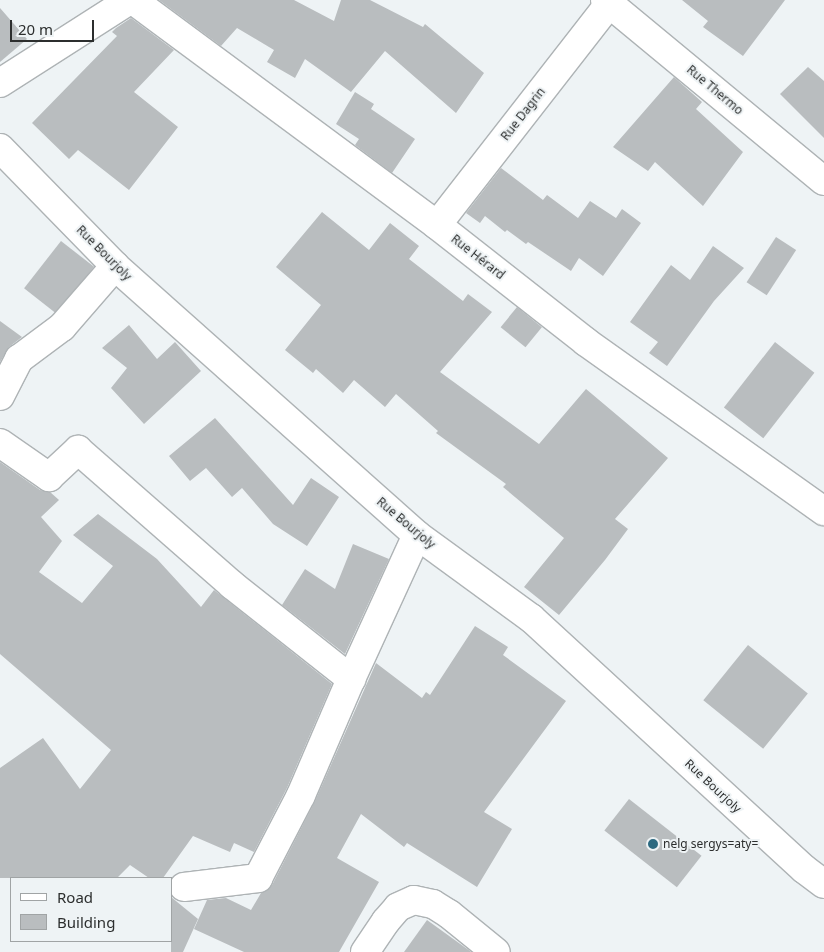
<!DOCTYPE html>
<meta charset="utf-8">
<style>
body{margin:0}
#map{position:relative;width:824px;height:952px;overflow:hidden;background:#eef3f5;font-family:"Noto Sans",sans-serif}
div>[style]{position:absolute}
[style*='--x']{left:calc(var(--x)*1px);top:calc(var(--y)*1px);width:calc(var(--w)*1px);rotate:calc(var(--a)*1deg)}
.building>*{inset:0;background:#b9bdbf;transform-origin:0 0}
.roads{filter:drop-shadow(1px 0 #aeb3b5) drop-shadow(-1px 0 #aeb3b5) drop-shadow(0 1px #aeb3b5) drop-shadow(0 -1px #aeb3b5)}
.minor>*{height:28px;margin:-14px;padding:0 14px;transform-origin:14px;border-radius:14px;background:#fff}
.dots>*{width:14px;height:14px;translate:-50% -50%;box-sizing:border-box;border:2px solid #eef3f5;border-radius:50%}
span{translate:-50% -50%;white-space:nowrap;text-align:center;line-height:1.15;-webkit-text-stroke:4px #eef3f5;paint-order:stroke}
.street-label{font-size:12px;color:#2c2e2e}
.poi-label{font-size:12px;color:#2c2e2e}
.left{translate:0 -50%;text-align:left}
.legend{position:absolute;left:10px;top:877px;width:162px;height:65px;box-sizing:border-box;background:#eef3f5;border:1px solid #a0a4a5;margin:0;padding:6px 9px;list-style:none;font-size:15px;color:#2c2e2e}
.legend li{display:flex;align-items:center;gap:10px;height:25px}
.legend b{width:25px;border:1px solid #a0a4a5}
.scale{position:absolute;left:10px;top:20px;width:84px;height:22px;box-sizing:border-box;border:2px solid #2c2e2e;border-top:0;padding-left:6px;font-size:15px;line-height:18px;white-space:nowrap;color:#2c2e2e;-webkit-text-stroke:4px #eef3f5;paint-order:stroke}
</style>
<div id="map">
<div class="building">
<i style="clip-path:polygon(159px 0,294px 0,334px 21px,341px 0,370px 0,423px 27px,425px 24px,484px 73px,456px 113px,385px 51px,351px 92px,305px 59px,295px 78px,267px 62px,274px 50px,237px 28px,221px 46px)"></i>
<i style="clip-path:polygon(682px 0,785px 0,743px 56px,703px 27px,708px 21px)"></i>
<i style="clip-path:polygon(0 8px,27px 39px,0 62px)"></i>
<i style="clip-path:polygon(131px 18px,174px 50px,134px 92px,178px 127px,129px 190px,78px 150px,69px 159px,32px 123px,117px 36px,112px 32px,116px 28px)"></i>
<i style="clip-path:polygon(808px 67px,824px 81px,824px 138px,780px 94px)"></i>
<i style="clip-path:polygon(674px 77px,702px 102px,696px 109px,743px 152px,703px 206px,655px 162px,648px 171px,613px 147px)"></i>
<i style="clip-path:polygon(355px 92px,374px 104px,371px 109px,415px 139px,392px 173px,355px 145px,359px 139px,336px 124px)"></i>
<i style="clip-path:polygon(501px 168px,543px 200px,547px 195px,578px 218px,590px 201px,616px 218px,622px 209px,641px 223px,603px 276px,579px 258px,571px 271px,528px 242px,526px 244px,507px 230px,505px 232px,485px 216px,480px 223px,466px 213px)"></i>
<i style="clip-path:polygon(322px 212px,369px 250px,390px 223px,419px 246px,409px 259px,463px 301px,468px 294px,492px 312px,440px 372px,539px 444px,586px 389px,668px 458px,615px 519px,628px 529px,605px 560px,559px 615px,524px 587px,564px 538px,503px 487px,506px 484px,436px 433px,438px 431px,396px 394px,385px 407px,354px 380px,343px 393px,316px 369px,313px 373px,285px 350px,321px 305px,276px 267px)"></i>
<i style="left:776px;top:237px;width:24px;height:54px;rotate:33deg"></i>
<i style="left:61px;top:241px;width:42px;height:60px;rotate:38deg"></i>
<i style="clip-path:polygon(713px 246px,744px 268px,714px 301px,667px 366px,649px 353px,658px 342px,630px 322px,671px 265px,690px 280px)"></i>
<i style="left:517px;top:307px;width:32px;height:26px;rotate:39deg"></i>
<i style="clip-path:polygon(0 321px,22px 337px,9px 347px,0 362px)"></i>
<i style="clip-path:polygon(129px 325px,157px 359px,175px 342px,201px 371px,144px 424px,111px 388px,127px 368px,102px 348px)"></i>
<i style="left:775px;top:342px;width:50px;height:83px;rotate:38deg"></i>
<i style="clip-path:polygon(215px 418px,293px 505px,311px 478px,339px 497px,307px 546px,273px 524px,242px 488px,232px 497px,206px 468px,190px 481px,169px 456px)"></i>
<i style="clip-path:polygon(0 462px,40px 490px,50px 492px,59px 500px,41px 517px,62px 541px,39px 572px,82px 603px,113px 566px,73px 535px,98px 514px,157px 559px,201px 607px,214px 590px,332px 684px,287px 788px,254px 852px,234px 843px,230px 852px,193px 836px,163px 878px,149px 878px,130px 865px,117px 878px,0 878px,0 768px,43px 738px,80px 789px,111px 750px,0 654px)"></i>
<i style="clip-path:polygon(353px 544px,389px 559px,345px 654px,282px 605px,305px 569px,335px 589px)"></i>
<i style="clip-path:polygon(475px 626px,508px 647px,503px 655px,566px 701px,484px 812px,512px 829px,477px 887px,407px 843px,404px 847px,361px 814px,337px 858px,379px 882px,339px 952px,244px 952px,194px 929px,207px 900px,226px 898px,251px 910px,261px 893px,272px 885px,315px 801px,376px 663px,422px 698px,426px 692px,430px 695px)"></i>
<i style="left:748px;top:645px;width:77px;height:71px;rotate:39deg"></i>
<i style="left:629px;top:799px;width:92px;height:40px;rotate:38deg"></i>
<i style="clip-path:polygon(171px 897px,198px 919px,183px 952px,171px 952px)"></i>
<i style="clip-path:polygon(427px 920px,470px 951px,471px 952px,404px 952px)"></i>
</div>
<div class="roads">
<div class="minor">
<i style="--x:133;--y:0;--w:378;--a:36.5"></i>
<i style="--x:437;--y:225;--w:189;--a:38.1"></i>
<i style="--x:586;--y:342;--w:292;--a:35.4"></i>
<i style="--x:605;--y:0;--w:284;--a:39.6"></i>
<i style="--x:0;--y:83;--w:154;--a:-32.6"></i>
<i style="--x:0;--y:148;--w:165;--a:45.7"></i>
<i style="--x:115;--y:266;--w:404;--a:41.7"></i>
<i style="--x:417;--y:535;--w:141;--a:36.1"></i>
<i style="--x:531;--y:618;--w:371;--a:42.6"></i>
<i style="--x:804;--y:869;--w:25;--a:37"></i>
<i style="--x:437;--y:225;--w:281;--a:-52.1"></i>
<i style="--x:0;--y:396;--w:42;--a:-62.8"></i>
<i style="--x:19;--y:359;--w:54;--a:-36.7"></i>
<i style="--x:62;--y:327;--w:81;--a:-49"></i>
<i style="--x:0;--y:443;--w:60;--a:34.8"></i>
<i style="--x:49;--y:477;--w:40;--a:-43"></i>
<i style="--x:78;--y:450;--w:205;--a:41.2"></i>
<i style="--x:232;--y:585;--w:152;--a:38.3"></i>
<i style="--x:184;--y:887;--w:75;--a:-6.9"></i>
<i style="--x:258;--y:878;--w:93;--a:-62.6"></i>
<i style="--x:301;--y:795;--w:126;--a:-66.7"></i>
<i style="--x:351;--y:679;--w:158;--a:-65.4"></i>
<i style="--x:365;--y:952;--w:37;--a:-56"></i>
<i style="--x:386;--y:921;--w:18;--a:-49"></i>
<i style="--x:398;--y:907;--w:17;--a:-24"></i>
<i style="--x:414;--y:900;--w:19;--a:12"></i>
<i style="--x:433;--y:904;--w:19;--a:32"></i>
<i style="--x:449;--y:914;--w:60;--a:39"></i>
</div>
</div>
<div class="dots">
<i style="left:653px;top:844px;background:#2c6980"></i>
</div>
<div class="street-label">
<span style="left:715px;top:90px;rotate:40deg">Rue Thermo</span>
<span style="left:523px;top:114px;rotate:-52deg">Rue Dagrin</span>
<span style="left:104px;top:253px;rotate:45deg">Rue Bourjoly</span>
<span style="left:478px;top:257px;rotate:38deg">Rue Hérard</span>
<span style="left:406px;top:523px;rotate:40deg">Rue Bourjoly</span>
<span style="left:713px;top:786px;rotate:43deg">Rue Bourjoly</span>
</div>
<div class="poi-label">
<span class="left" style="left:663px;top:844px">nelg sergys=aty=</span>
</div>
<ul class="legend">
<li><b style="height:6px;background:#fff"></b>Road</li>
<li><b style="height:14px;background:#b9bdbf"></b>Building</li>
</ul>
<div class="scale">20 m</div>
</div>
